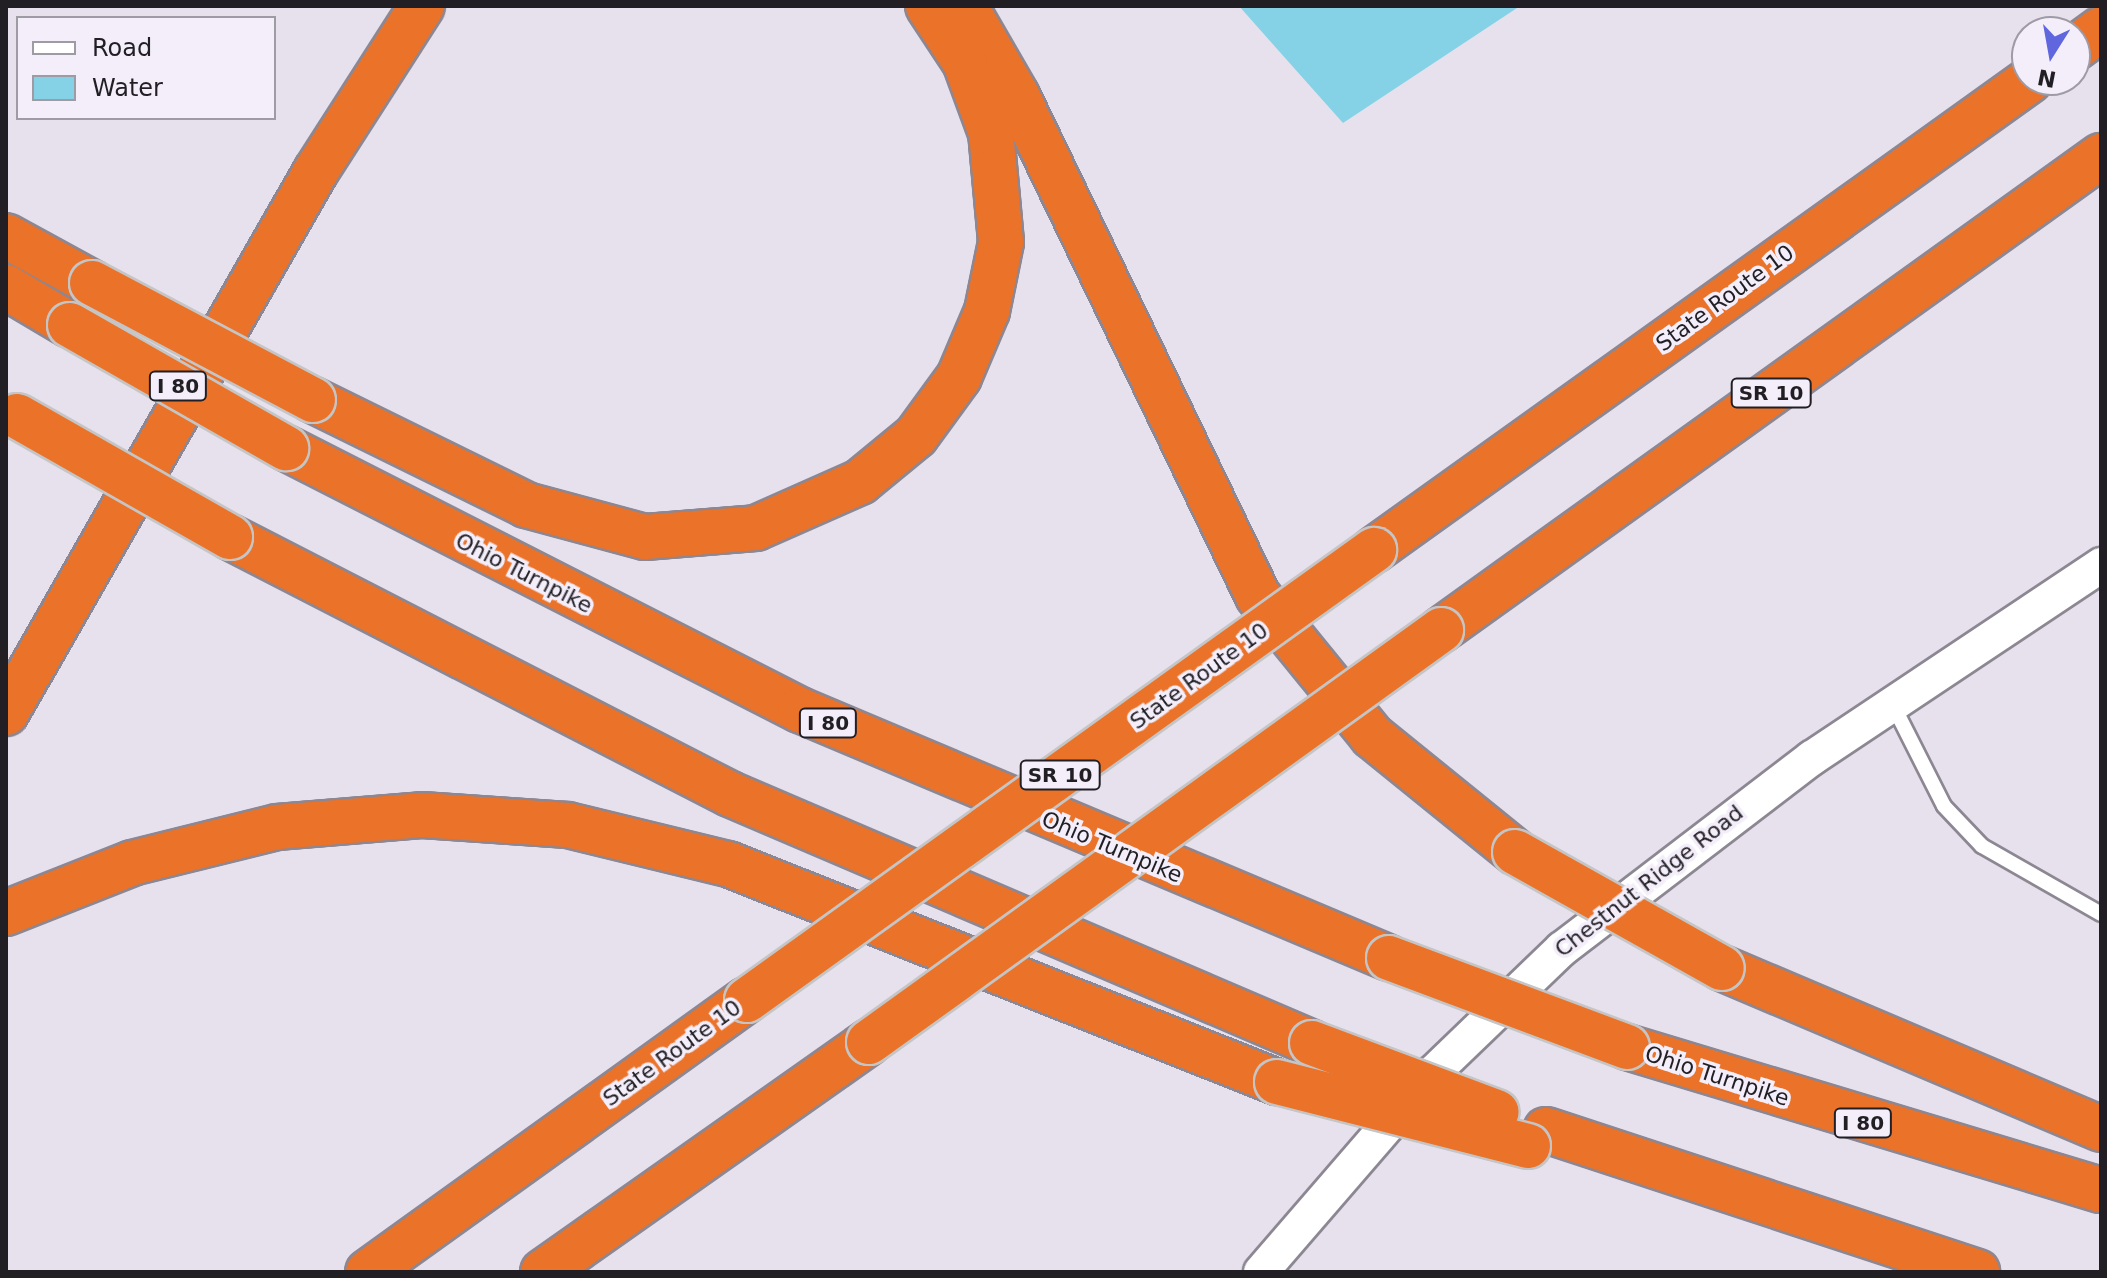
<!DOCTYPE html>
<style>
body{margin:0}
#map{position:relative;width:2107px;height:1278px;overflow:hidden;background:#e6e1ed;font-family:"DejaVu Sans",sans-serif}
div>[style]{position:absolute}
[style*='--x']{left:calc(var(--x)*1px);top:calc(var(--y)*1px);width:calc(var(--w)*1px);rotate:calc(var(--a)*1deg)}
.water>*{inset:0;background:#85d1e5}
.roads{filter:drop-shadow(2px 0 #8c8792) drop-shadow(-2px 0 #8c8792) drop-shadow(0 2px #8c8792) drop-shadow(0 -2px #8c8792)}
.service>*{height:14px;margin:-7px;padding:0 7px;transform-origin:7px;border-radius:7px;background:#fff}
.tertiary>*{height:34px;margin:-17px;padding:0 17px;transform-origin:17px;border-radius:17px;background:#fff}
.motorway>*{height:44px;margin:-22px;padding:0 22px;transform-origin:22px;border-radius:22px;background:#eb7229}
.bridges{filter:drop-shadow(2px 0 #c5c5c6) drop-shadow(-2px 0 #c5c5c6) drop-shadow(0 2px #c5c5c6) drop-shadow(0 -2px #c5c5c6)}
.motorway-bridge>*{height:44px;margin:-22px;padding:0 22px;transform-origin:22px;border-radius:22px;background:#eb7229}
span{translate:-50% -50%;white-space:nowrap;text-align:center;line-height:1.15;-webkit-text-stroke:7px #f3eefa;paint-order:stroke}
.shield-label span{padding:2px 6px;background:#f3eefa;border:2px solid;border-radius:6px;-webkit-text-stroke-width:0}
.shield-label{font-size:20px;color:#211f24;font-weight:700}
.street-label{font-size:22px;color:#211f24}
.frame{position:absolute;inset:0;border:8px solid #211f24;pointer-events:none}
.legend{position:absolute;left:16px;top:16px;width:260px;height:104px;box-sizing:border-box;background:#f3eefa;border:2px solid #9f9ba4;margin:0;padding:10px 14px;list-style:none;font-size:24px;color:#211f24}
.legend li{display:flex;align-items:center;gap:16px;height:40px}
.legend b{width:40px;border:2px solid #9f9ba4}
.north{position:absolute;left:2011px;top:16px;width:80px;height:80px;box-sizing:border-box;background:#f3eefa;border:2px solid #9f9ba4;border-radius:50%;rotate:191deg;font-size:22px;font-weight:700;line-height:32px;text-align:center;color:#211f24}
.north::after{content:'';display:block;margin:auto;width:28px;height:36px;background:#5f66de;clip-path:polygon(50% 0,100% 100%,50% 72%,0 100%)}
</style>
<div id="map">
<div class="water">
<i style="clip-path:polygon(1239px 6px,1520px 6px,1343px 123px)"></i>
</div>
<div class="roads">
<div class="service">
<i style="--x:1892;--y:703;--w:115;--a:63.2"></i>
<i style="--x:1944;--y:806;--w:55;--a:46.5"></i>
<i style="--x:1982;--y:846;--w:137;--a:29.7"></i>
</div>
<div class="tertiary">
<i style="--x:1261;--y:1272;--w:263;--a:-49.2"></i>
<i style="--x:1433;--y:1073;--w:179;--a:-43.9"></i>
<i style="--x:1562;--y:949;--w:315;--a:-37.4"></i>
<i style="--x:1812;--y:758;--w:348;--a:-33.7"></i>
</div>
<div class="motorway">
<i style="--x:965;--y:6;--w:104;--a:60"></i>
<i style="--x:1017;--y:96;--w:555;--a:64.27"></i>
<i style="--x:1258;--y:596;--w:181;--a:50.8"></i>
<i style="--x:1372;--y:736;--w:184;--a:39"></i>
<i style="--x:2075;--y:48;--w:32;--a:-36"></i>
<i style="--x:6;--y:236;--w:98;--a:28.7"></i>
<i style="--x:6;--y:287;--w:74;--a:30.7"></i>
<i style="--x:313;--y:400;--w:237;--a:26.2"></i>
<i style="--x:526;--y:505;--w:123;--a:15.1"></i>
<i style="--x:645;--y:537;--w:111;--a:-4.6"></i>
<i style="--x:756;--y:528;--w:114;--a:-23.9"></i>
<i style="--x:860;--y:482;--w:72;--a:-39.4"></i>
<i style="--x:916;--y:436;--w:73;--a:-53.9"></i>
<i style="--x:959;--y:377;--w:72;--a:-67"></i>
<i style="--x:987;--y:311;--w:70;--a:-78.5"></i>
<i style="--x:1001;--y:242;--w:109;--a:-95.2"></i>
<i style="--x:991;--y:133;--w:76;--a:-110.1"></i>
<i style="--x:965;--y:62;--w:67;--a:-123.5"></i>
<i style="--x:286;--y:448;--w:577;--a:27.01"></i>
<i style="--x:800;--y:710;--w:639;--a:22.83"></i>
<i style="--x:230;--y:537;--w:562;--a:27.2"></i>
<i style="--x:730;--y:794;--w:633;--a:23.16"></i>
<i style="--x:1374;--y:550;--w:807;--a:-35.62"></i>
<i style="--x:1441;--y:630;--w:813;--a:-35.69"></i>
<i style="--x:6;--y:713;--w:624;--a:-60.23"></i>
<i style="--x:316;--y:171;--w:196;--a:-57.3"></i>
<i style="--x:6;--y:913;--w:136;--a:-21.6"></i>
<i style="--x:132;--y:863;--w:149;--a:-13.9"></i>
<i style="--x:277;--y:827;--w:145;--a:-4.7"></i>
<i style="--x:422;--y:815;--w:146;--a:3.9"></i>
<i style="--x:568;--y:825;--w:165;--a:13.7"></i>
<i style="--x:728;--y:864;--w:591;--a:21.66"></i>
<i style="--x:1722;--y:968;--w:412;--a:23"></i>
<i style="--x:1627;--y:1047;--w:495;--a:16.8"></i>
<i style="--x:1546;--y:1130;--w:454;--a:18.2"></i>
<i style="--x:368;--y:1272;--w:467;--a:-35.7"></i>
<i style="--x:543;--y:1272;--w:399;--a:-35.2"></i>
</div>
</div>
<div class="bridges">
<div class="motorway-bridge">
<i style="--x:92;--y:283;--w:250;--a:27.9"></i>
<i style="--x:70;--y:325;--w:249;--a:29.7"></i>
<i style="--x:17;--y:416;--w:245;--a:29.6"></i>
<i style="--x:1515;--y:852;--w:237;--a:29.3"></i>
<i style="--x:1389;--y:958;--w:254;--a:20.5"></i>
<i style="--x:747;--y:1000;--w:772;--a:-35.67"></i>
<i style="--x:869;--y:1042;--w:705;--a:-35.76"></i>
<i style="--x:1312;--y:1043;--w:197;--a:20.5"></i>
<i style="--x:1277;--y:1082;--w:259;--a:14.3"></i>
</div>
</div>
<div class="shield-label">
<span style="left:178px;top:386px">I 80</span>
<span style="left:1771px;top:393px">SR 10</span>
<span style="left:828px;top:723px">I 80</span>
<span style="left:1060px;top:775px">SR 10</span>
<span style="left:1863px;top:1123px">I 80</span>
</div>
<div class="street-label">
<span style="left:1725px;top:298px;rotate:-36deg">State Route 10</span>
<span style="left:524px;top:573px;rotate:27deg">Ohio Turnpike</span>
<span style="left:1199px;top:676px;rotate:-36deg">State Route 10</span>
<span style="left:1112px;top:847px;rotate:23deg">Ohio Turnpike</span>
<span style="left:1649px;top:881px;rotate:-38deg">Chestnut Ridge Road</span>
<span style="left:672px;top:1053px;rotate:-36deg">State Route 10</span>
<span style="left:1717px;top:1076px;rotate:18deg">Ohio Turnpike</span>
</div>
<div class="frame"></div>
<ul class="legend">
<li><b style="height:10px;background:#fff"></b>Road</li>
<li><b style="height:22px;background:#85d1e5"></b>Water</li>
</ul>
<div class="north">N</div>
</div>
